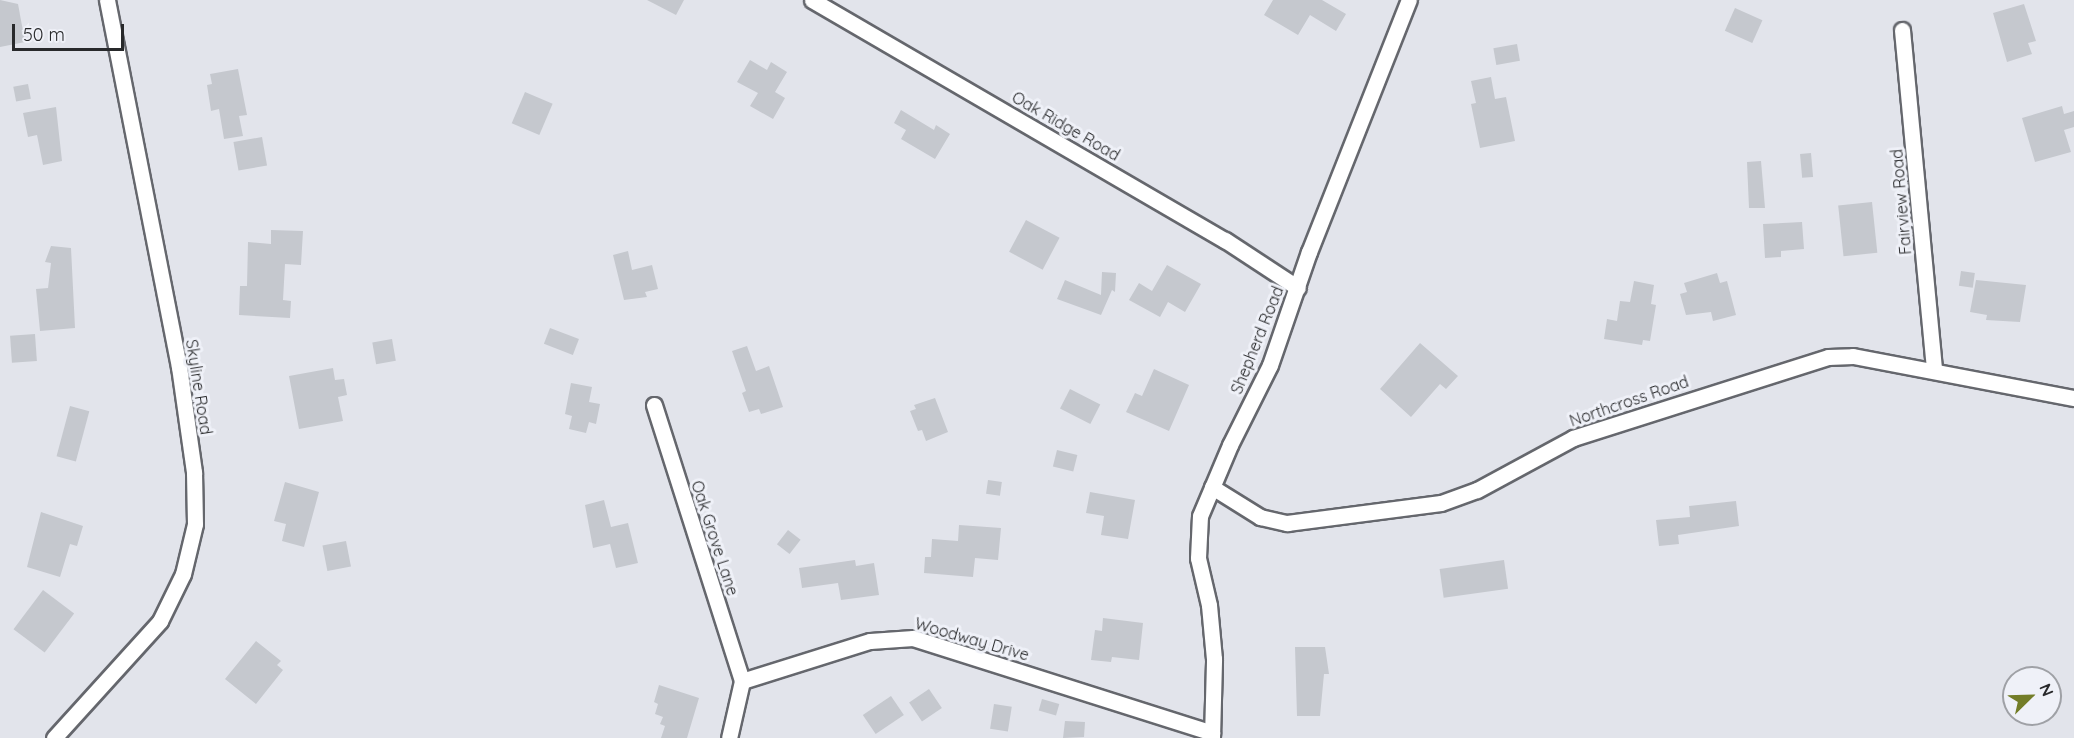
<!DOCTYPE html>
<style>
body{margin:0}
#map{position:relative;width:2074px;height:738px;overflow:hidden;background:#e2e4eb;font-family:Quicksand,sans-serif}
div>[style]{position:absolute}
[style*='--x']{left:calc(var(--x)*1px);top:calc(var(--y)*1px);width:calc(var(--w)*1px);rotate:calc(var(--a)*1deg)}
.building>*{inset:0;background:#c5c8ce;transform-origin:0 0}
.roads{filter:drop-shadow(2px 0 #65676d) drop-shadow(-2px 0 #65676d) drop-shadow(0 2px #65676d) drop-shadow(0 -2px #65676d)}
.minor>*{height:15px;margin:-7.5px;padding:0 7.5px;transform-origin:7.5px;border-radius:7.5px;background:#fff}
span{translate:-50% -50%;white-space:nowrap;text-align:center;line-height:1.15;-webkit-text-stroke:6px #eff1f8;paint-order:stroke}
.street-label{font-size:16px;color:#28292b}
.north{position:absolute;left:2002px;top:666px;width:60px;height:60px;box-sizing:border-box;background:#eff1f8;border:2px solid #9fa1a6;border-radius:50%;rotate:67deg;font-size:16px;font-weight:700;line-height:24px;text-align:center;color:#28292b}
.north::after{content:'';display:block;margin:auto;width:21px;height:27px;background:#737d28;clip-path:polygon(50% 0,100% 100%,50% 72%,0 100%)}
.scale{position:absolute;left:12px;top:24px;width:112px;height:27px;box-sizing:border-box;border:3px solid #28292b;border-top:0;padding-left:8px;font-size:18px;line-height:21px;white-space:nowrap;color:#28292b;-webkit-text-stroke:4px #eff1f8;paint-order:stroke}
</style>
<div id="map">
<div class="building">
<i style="clip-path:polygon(0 0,18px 4px,25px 42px,0 47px)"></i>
<i style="clip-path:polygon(647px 0,684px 0,676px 15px)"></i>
<i style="clip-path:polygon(1273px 0,1322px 0,1346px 14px,1336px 31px,1310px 15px,1298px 35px,1264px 15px)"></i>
<i style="clip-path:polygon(2024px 4px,2036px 41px,2028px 43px,2032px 54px,2007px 62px,1993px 13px)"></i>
<i style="left:1735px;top:8px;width:30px;height:25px;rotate:24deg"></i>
<i style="left:1517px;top:44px;width:17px;height:24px;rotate:80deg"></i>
<i style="clip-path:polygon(750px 60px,767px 70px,771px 62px,787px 72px,775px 92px,785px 98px,773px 119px,750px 106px,758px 93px,737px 82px)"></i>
<i style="clip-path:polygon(238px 69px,247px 115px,239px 116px,243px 136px,224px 139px,219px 109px,211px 111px,207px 85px,212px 84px,210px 74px)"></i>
<i style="clip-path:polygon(1491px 77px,1495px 99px,1506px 97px,1515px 141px,1480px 148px,1471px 104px,1476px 103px,1471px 81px)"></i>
<i style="left:28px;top:84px;width:15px;height:15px;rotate:79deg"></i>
<i style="left:525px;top:92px;width:30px;height:34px;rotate:23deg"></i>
<i style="clip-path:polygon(2062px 106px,2064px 114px,2074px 111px,2074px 127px,2064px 130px,2071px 152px,2035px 162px,2022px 118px)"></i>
<i style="clip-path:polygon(56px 107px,62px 161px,43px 165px,37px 135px,28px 137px,23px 113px)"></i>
<i style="clip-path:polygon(901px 110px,934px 130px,936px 125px,950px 134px,935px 159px,901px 139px,906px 130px,894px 123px)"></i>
<i style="left:262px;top:137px;width:29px;height:29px;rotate:80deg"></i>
<i style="left:1811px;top:153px;width:24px;height:11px;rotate:85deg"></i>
<i style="clip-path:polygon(1761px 161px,1765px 208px,1749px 208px,1747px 162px)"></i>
<i style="left:1872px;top:202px;width:51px;height:34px;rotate:84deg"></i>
<i style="left:1026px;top:220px;width:38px;height:36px;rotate:28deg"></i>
<i style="clip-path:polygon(1802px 222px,1804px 249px,1781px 251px,1781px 257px,1765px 258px,1763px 224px)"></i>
<i style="clip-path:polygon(271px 230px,303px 231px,301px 265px,285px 264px,283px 300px,291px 301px,290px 318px,239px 315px,240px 286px,247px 286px,248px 242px,271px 244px)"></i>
<i style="clip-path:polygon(51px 246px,71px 248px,75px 328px,40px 331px,36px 289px,48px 288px,51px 263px,45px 262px)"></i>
<i style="clip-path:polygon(628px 251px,632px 270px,652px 265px,658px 289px,645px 292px,647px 297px,624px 300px,613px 255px)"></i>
<i style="clip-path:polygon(1167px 265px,1201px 284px,1185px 312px,1168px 302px,1160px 317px,1129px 300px,1139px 283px,1152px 291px)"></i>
<i style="left:1961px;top:271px;width:14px;height:15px;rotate:8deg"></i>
<i style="clip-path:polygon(1102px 272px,1116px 273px,1115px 292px,1112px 290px,1101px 315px,1057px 299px,1065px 280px,1101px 295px)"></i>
<i style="clip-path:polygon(1717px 273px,1720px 283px,1727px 281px,1736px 315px,1713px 321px,1711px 312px,1686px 315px,1680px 294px,1687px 292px,1684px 283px)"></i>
<i style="clip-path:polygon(1976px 280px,2026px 285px,2020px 322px,1986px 320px,1987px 315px,1970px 312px)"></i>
<i style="clip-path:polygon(1634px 281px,1654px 285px,1651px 304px,1656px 305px,1650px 341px,1643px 340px,1642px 345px,1604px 339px,1607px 319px,1617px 321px,1620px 301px,1630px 302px)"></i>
<i style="left:550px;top:328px;width:31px;height:17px;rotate:21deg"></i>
<i style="left:35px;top:334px;width:27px;height:25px;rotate:86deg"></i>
<i style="left:392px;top:339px;width:22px;height:20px;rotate:80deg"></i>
<i style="clip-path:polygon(1420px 343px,1458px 376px,1446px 389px,1440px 384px,1411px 417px,1380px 389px)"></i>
<i style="clip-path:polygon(747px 346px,756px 371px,769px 366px,783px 407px,761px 414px,759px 409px,749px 412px,742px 393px,746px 391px,732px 351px)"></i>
<i style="clip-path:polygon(333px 368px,335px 380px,344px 379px,347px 395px,338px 397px,343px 421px,299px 429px,289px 376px)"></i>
<i style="clip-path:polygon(1154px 369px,1189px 385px,1169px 431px,1126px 412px,1135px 393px,1142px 396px)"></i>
<i style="clip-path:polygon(571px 383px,592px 387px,589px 402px,600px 404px,596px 424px,589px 422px,586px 433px,569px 429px,572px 416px,565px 414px)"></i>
<i style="left:1070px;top:389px;width:34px;height:22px;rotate:27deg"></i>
<i style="clip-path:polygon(935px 398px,948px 432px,926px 441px,922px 430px,918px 431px,910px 411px,916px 409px,914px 405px)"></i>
<i style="left:70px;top:406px;width:20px;height:52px;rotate:15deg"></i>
<i style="left:1057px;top:450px;width:21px;height:17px;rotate:14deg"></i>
<i style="left:988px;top:480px;width:14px;height:14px;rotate:8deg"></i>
<i style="clip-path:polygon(285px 482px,319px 492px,304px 547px,282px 541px,286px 524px,274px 521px)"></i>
<i style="clip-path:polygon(1090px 492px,1135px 500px,1128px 539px,1101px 535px,1104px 516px,1086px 513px)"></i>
<i style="clip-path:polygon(604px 500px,611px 527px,628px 523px,638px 563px,616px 568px,610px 544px,593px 548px,585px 505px)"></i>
<i style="clip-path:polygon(1736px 501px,1739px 526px,1678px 535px,1679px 544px,1659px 546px,1656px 520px,1690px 517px,1689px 506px)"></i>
<i style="clip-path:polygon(41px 512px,83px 526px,77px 546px,70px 544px,60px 577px,27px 567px)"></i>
<i style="clip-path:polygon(959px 525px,1001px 528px,998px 560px,975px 558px,973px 577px,924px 573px,925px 557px,931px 557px,932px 539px,958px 541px)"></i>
<i style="left:788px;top:530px;width:16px;height:18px;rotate:38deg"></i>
<i style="left:346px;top:541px;width:26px;height:24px;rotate:79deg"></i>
<i style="clip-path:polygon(855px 560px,856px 566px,874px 563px,879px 595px,841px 600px,838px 583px,802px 588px,799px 568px)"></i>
<i style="left:1504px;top:560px;width:29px;height:65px;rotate:82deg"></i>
<i style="left:43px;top:590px;width:39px;height:49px;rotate:37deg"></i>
<i style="clip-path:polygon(1103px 618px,1143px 623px,1139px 660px,1112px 657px,1111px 662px,1091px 660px,1095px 630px,1102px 631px)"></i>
<i style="clip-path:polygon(256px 641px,281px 661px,277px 665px,283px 670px,256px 704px,225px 679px)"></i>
<i style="clip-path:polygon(1295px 647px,1325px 647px,1329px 674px,1324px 674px,1320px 716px,1297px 716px)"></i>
<i style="clip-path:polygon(659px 685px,699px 698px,687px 738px,661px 738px,665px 726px,660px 724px,663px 717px,655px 714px,658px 704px,654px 702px)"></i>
<i style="left:929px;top:689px;width:23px;height:24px;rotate:56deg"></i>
<i style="left:891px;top:696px;width:23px;height:34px;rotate:56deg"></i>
<i style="left:1042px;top:699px;width:18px;height:12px;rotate:16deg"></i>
<i style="left:994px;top:704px;width:18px;height:25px;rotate:9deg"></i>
<i style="clip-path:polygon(1065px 721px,1085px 722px,1084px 737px,1063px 738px)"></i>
</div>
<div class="roads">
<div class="minor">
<i style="--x:812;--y:0;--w:478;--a:30.2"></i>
<i style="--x:1225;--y:240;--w:87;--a:33.3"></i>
<i style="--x:1902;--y:30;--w:342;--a:84.6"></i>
<i style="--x:654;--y:405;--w:290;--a:72.3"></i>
<i style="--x:742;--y:681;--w:58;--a:102.8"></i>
<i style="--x:1212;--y:487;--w:57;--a:32"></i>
<i style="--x:1260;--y:517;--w:28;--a:13"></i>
<i style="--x:1287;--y:523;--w:155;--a:-7.4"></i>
<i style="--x:1441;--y:503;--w:38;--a:-20"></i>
<i style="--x:1477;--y:490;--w:109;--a:-28.4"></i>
<i style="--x:1573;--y:438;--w:268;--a:-17.6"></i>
<i style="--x:1828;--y:357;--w:25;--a:-2"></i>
<i style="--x:1853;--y:356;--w:225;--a:10.8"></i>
<i style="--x:742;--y:681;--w:134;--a:-17.4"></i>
<i style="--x:870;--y:641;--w:43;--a:-4"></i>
<i style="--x:913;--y:638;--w:314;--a:17.6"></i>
<i style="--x:54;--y:738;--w:158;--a:-47.8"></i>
<i style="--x:160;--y:621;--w:52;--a:-63.9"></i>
<i style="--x:183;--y:574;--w:51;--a:-76.5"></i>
<i style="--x:195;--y:524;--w:52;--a:-91.1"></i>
<i style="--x:194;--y:472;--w:106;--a:-98.1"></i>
<i style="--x:179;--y:367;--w:374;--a:-101.1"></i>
<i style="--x:1212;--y:738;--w:79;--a:-88.5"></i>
<i style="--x:1214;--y:659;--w:54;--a:-95.3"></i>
<i style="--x:1209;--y:605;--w:48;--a:-103.2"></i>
<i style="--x:1198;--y:558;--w:42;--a:-87.3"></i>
<i style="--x:1200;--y:516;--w:77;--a:-67.1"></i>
<i style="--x:1230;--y:445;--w:89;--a:-63.4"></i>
<i style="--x:1270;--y:365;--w:120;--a:-71"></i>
<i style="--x:1309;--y:252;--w:271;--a:-68.4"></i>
</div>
</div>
<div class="street-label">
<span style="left:1066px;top:126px;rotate:30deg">Oak Ridge Road</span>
<span style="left:1901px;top:202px;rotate:-95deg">Fairview Road</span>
<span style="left:1257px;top:340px;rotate:-68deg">Shepherd Road</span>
<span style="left:199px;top:387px;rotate:81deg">Skyline Road</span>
<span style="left:1629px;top:401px;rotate:-19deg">Northcross Road</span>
<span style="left:715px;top:538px;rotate:72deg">Oak Grove Lane</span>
<span style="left:972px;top:639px;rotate:16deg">Woodway Drive</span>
</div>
<div class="north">N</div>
<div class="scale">50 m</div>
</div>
